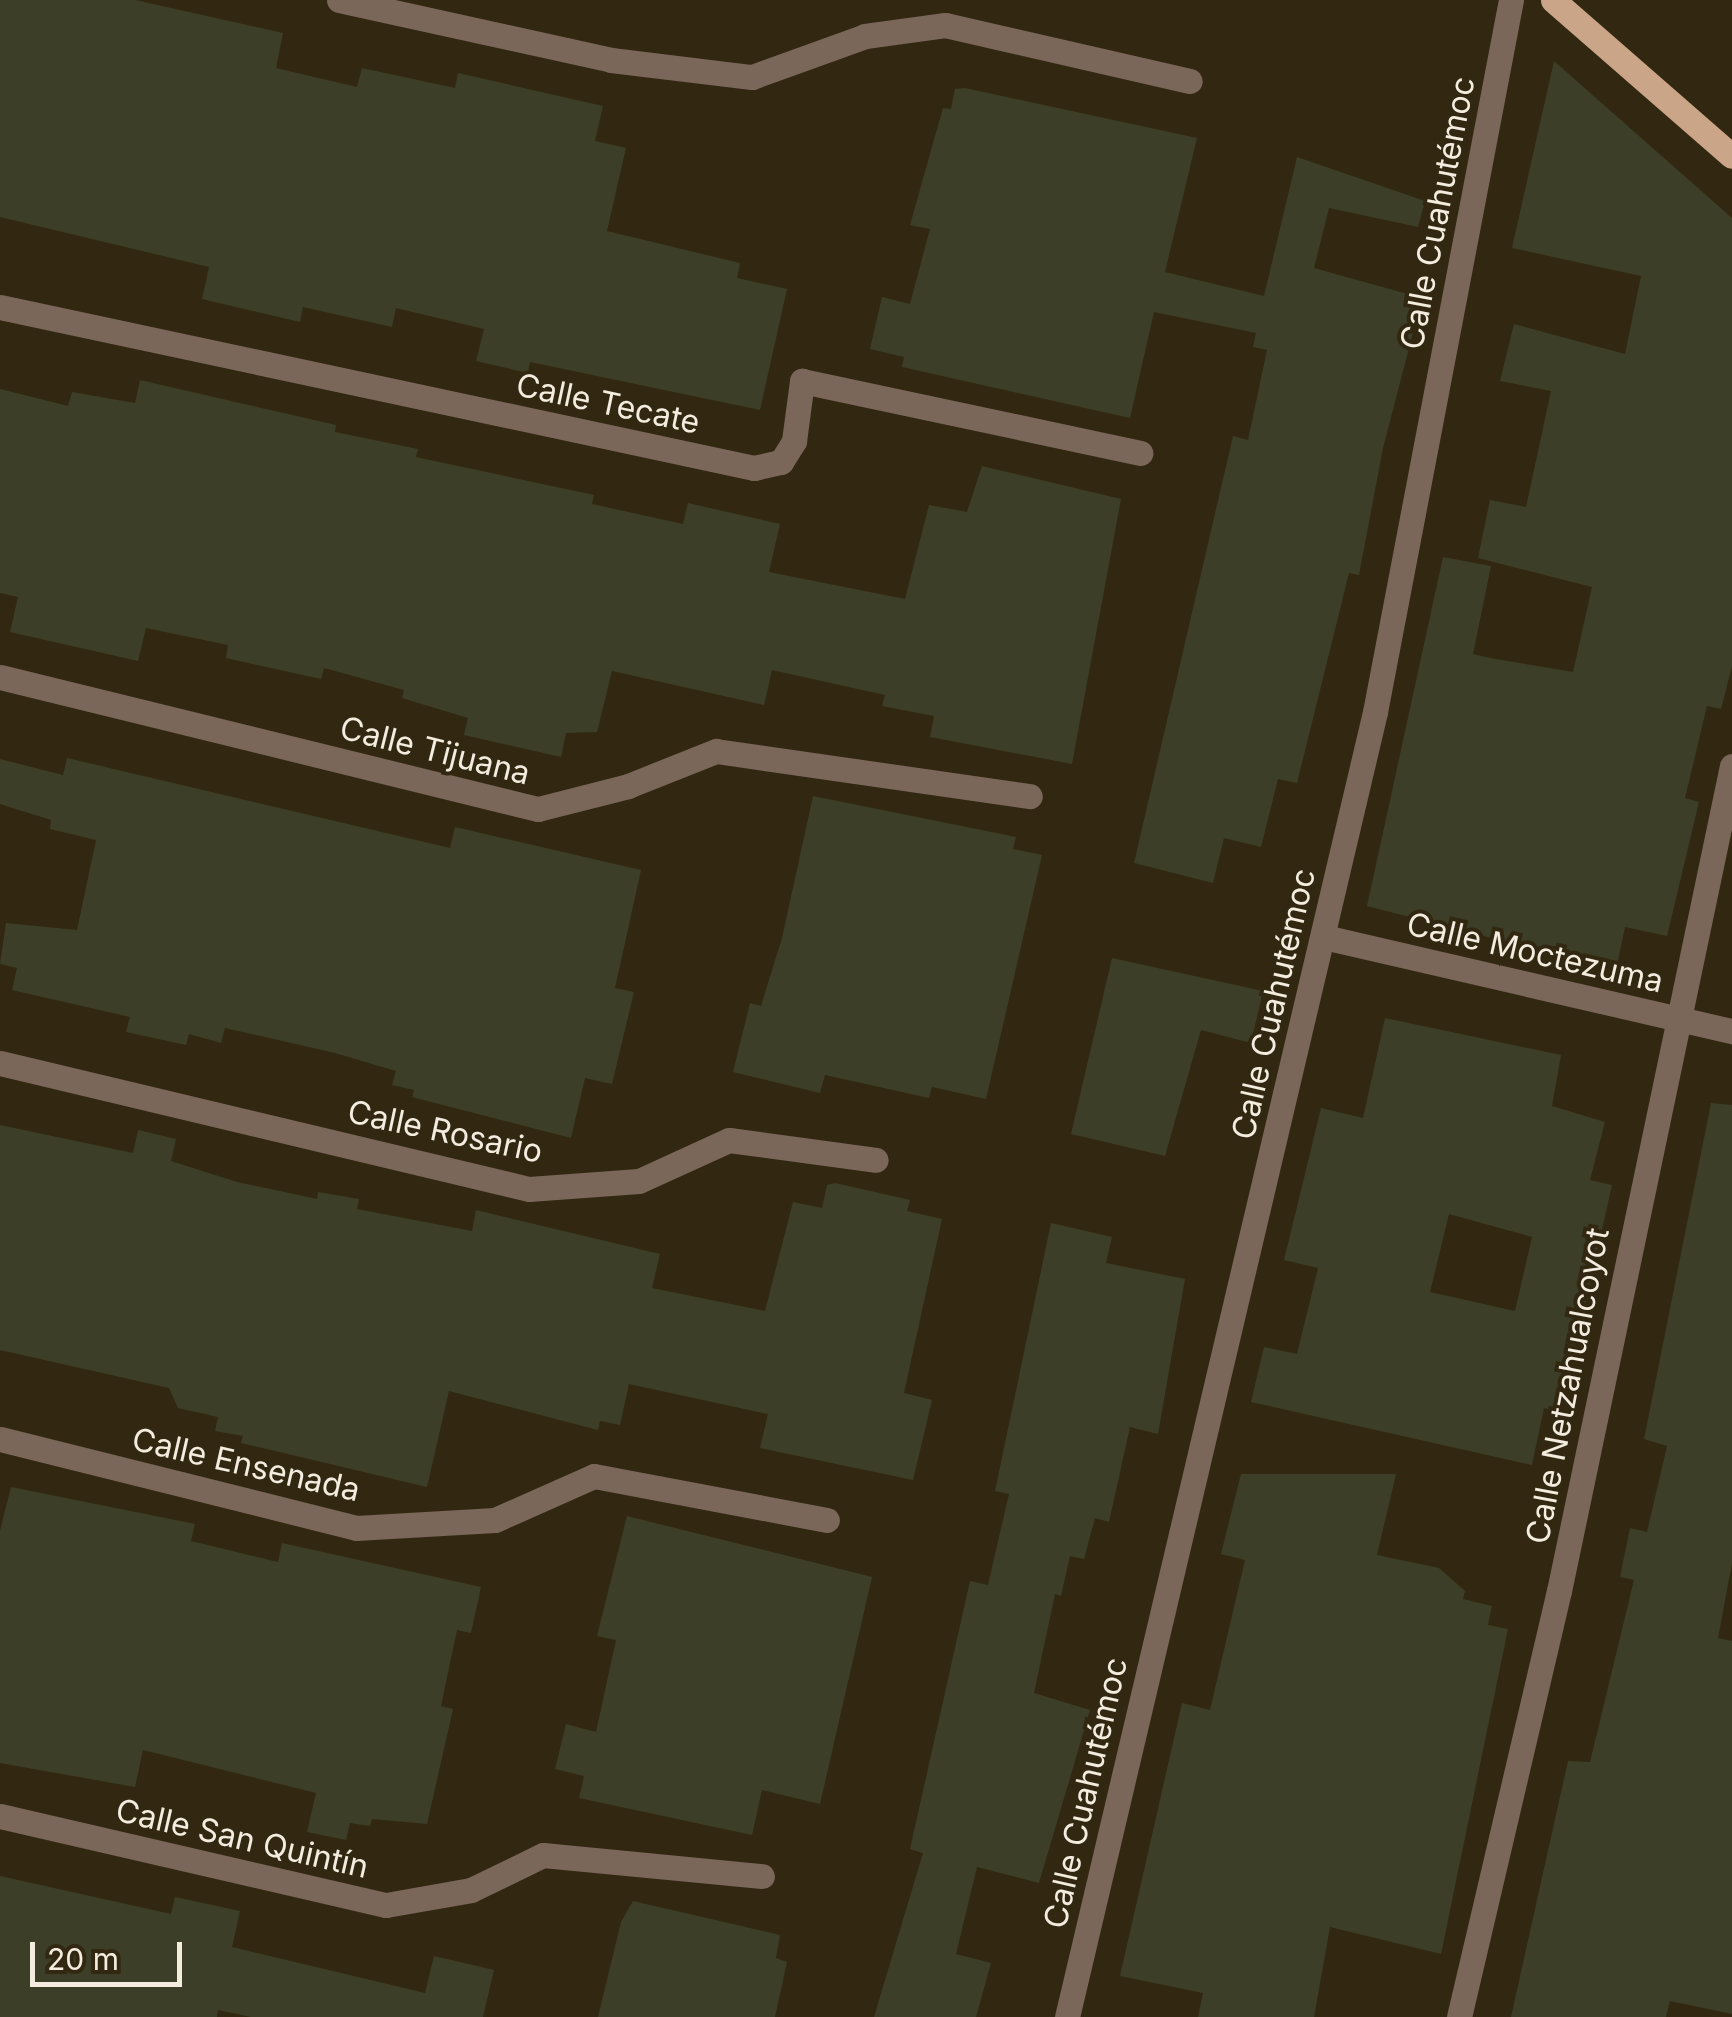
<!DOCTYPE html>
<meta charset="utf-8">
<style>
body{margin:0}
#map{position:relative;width:1732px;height:2017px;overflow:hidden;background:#322812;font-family:Inter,sans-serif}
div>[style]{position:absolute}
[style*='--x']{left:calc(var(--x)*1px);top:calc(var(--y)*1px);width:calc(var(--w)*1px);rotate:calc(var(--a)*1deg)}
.building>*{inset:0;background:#3c3e27}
.minor>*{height:25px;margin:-12.5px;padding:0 12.5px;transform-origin:12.5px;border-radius:12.5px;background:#7a6759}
.major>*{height:25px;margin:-12.5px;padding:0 12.5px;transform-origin:12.5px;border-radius:12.5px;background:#cba588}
span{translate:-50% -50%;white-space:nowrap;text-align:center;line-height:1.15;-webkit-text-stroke:8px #322812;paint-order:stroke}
.street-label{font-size:32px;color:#f3ecdf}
.scale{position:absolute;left:30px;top:1942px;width:152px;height:45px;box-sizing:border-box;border:5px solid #f3ecdf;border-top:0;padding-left:12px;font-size:30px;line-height:35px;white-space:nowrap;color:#f3ecdf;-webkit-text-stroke:8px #322812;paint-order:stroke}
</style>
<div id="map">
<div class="building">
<i style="clip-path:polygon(0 0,135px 0,283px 33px,276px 68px,357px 87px,362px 68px,455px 88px,458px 73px,603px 106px,595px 141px,626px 148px,607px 231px,740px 263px,737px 278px,787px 289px,760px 410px,530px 362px,528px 373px,476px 361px,484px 329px,396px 308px,392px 327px,303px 307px,300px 322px,202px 299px,209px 267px,0 217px)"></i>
<i style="clip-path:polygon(1554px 61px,1732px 218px,1732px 666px,1721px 709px,1707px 706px,1685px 798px,1699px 802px,1667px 936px,1625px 927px,1616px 970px,1367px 906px,1443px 557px,1491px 566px,1473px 654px,1490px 658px,1573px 672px,1592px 587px,1478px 558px,1490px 500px,1526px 507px,1551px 391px,1500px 381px,1514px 324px,1625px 354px,1641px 276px,1512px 248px)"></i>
<i style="clip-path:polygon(965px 88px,1197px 138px,1165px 272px,1264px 296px,1297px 157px,1425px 201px,1418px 227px,1329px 208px,1314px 268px,1422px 298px,1383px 448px,1359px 575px,1349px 573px,1297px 783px,1278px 779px,1261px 847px,1224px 838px,1213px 883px,1134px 863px,1233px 436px,1248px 440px,1267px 350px,1253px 347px,1256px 333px,1154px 312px,1130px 418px,902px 367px,904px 357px,870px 349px,882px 297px,910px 304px,930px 229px,910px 225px,943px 108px,951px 109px,955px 89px)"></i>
<i style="clip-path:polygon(140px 380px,336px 425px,335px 432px,418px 449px,416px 457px,594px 495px,592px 504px,683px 524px,688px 503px,780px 524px,769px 572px,905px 599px,929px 505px,967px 512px,982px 466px,1121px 499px,1072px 764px,930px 737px,934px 716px,882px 706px,885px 695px,772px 670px,764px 705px,612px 671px,597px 732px,566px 733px,561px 757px,464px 735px,468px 718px,402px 698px,404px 690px,324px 668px,321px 679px,226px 658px,228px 645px,146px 628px,138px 661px,10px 632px,18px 597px,0 593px,0 389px,68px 406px,72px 392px,135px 403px)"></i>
<i style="clip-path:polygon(67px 758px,450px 848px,455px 827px,641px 870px,615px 988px,634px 992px,612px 1084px,585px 1078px,571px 1138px,412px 1097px,414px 1090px,392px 1085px,396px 1071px,335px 1053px,225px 1028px,221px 1043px,189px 1034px,186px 1045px,126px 1032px,130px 1017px,12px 990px,17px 968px,0 964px,6px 923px,77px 930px,96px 840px,50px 829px,51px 820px,0 804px,0 759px,63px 775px)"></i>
<i style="clip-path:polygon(813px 796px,1016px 837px,1013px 849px,1042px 855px,986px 1099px,932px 1087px,929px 1098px,825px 1075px,820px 1093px,733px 1072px,750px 1003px,761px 1006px,782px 938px)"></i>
<i style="clip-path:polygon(1112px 958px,1263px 991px,1251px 1043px,1201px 1030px,1165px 1156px,1071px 1134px)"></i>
<i style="clip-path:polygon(evenodd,1385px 1018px,1561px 1055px,1552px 1106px,1605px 1122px,1590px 1180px,1612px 1185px,1561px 1413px,1544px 1408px,1532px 1465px,1251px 1402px,1264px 1347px,1297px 1354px,1318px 1268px,1284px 1260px,1321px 1108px,1363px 1118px,1385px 1018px,1449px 1214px,1532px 1237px,1515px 1311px,1430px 1292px,1449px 1214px)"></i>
<i style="clip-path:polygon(1711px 1103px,1732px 1105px,1732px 1563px,1718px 1638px,1732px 1641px,1732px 2014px,1670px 2001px,1666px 2017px,1511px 2017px,1568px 1761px,1590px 1762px,1634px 1580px,1620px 1577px,1630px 1528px,1647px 1532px,1667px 1446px,1644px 1439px)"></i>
<i style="clip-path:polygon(0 1125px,133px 1153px,138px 1130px,176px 1139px,171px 1161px,237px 1182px,317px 1199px,318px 1192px,359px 1199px,357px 1209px,472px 1231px,476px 1210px,660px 1254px,652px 1288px,765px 1311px,793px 1202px,822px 1208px,827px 1185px,835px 1183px,910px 1200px,907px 1211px,942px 1219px,904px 1393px,932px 1400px,913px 1480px,760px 1448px,768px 1414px,629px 1384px,620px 1425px,600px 1421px,598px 1430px,449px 1391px,427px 1487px,241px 1443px,243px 1436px,215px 1431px,218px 1417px,178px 1408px,169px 1388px,0 1350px)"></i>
<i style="clip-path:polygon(1051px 1223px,1112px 1237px,1106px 1263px,1185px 1279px,1158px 1434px,1130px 1427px,1109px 1522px,1095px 1518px,1084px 1559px,1070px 1556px,1061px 1596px,1055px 1594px,1034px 1693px,1090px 1710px,1039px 1883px,977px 1867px,956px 1954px,991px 1963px,976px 2017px,874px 2017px,923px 1853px,910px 1849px,970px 1581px,988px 1585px,1009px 1494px,995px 1491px)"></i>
<i style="clip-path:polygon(1241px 1474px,1396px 1474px,1377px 1555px,1439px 1568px,1465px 1591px,1463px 1599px,1492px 1606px,1488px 1625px,1508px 1629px,1441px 1954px,1330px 1927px,1314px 2017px,1198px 2017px,1203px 1993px,1120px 1976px,1182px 1703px,1210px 1710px,1245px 1560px,1221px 1554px)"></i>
<i style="clip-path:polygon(11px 1487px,195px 1524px,191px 1541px,278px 1562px,282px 1543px,481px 1587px,471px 1633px,457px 1630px,441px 1706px,453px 1709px,427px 1824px,372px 1819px,370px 1826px,350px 1823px,346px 1840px,307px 1832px,316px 1793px,143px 1750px,135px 1787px,0 1763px,0 1531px)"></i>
<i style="clip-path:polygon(627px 1516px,872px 1577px,820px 1804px,762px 1790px,752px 1835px,579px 1798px,584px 1776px,555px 1769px,566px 1724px,596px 1732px,616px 1640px,597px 1636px)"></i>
<i style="clip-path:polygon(0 1876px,171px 1914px,175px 1897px,240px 1911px,232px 1947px,425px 1993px,434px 1956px,494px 1970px,483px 2017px,251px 2017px,218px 2010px,217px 2017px,0 2017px)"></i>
<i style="clip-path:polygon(633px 1901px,780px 1935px,776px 1958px,787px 1962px,775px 2017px,598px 2017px,621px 1922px)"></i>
</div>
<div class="minor">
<i style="--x:339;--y:0;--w:279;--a:12.4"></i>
<i style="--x:611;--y:60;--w:142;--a:6.9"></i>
<i style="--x:752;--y:77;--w:120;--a:-19.9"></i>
<i style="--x:865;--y:36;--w:81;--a:-7.8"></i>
<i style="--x:945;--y:25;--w:251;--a:12.9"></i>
<i style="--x:0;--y:307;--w:771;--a:12.05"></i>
<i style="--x:754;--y:468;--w:28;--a:-13"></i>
<i style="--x:781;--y:462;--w:25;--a:-58"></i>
<i style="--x:794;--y:441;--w:61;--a:-82.4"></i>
<i style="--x:802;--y:381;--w:346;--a:12"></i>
<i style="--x:0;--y:677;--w:554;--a:13.79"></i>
<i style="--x:538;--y:809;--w:93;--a:-14.3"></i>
<i style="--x:628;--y:786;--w:95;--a:-21.7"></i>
<i style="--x:716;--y:751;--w:317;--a:8.2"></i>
<i style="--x:1324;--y:937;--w:419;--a:13"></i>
<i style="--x:0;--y:1063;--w:544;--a:13.4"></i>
<i style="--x:529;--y:1189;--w:110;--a:-4.2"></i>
<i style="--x:639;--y:1181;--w:99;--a:-24.5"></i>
<i style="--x:729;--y:1140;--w:148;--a:7.7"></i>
<i style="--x:0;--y:1439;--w:367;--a:14"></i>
<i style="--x:356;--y:1528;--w:139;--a:-3.3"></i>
<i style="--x:495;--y:1520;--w:108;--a:-24"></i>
<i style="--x:594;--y:1476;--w:237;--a:10.7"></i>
<i style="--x:0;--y:1816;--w:396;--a:13"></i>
<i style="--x:386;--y:1905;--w:86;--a:-10"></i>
<i style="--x:471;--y:1890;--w:80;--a:-25.9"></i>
<i style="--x:543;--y:1855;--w:220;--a:5.5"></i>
<i style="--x:1067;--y:2017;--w:1341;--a:-76.72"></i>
<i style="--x:1375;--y:712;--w:725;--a:-79.19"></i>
<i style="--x:1459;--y:2017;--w:438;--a:-76.8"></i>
<i style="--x:1559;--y:1591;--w:843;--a:-78.16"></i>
</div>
<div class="major">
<i style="--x:1553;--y:0;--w:237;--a:41.1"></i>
</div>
<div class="street-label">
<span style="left:1438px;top:213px;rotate:-79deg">Calle Cuahutémoc</span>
<span style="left:608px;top:404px;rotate:12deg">Calle Tecate</span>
<span style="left:435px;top:751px;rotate:14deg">Calle Tijuana</span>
<span style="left:1535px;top:953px;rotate:13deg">Calle Moctezuma</span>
<span style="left:1274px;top:1004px;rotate:-77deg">Calle Cuahutémoc</span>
<span style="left:445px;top:1132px;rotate:12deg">Calle Rosario</span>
<span style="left:1568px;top:1386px;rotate:-79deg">Calle Netzahualcoyot</span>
<span style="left:246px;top:1465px;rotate:13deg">Calle Ensenada</span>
<span style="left:1086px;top:1793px;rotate:-77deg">Calle Cuahutémoc</span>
<span style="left:242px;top:1839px;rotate:13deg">Calle San Quintín</span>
</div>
<div class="scale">20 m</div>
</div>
